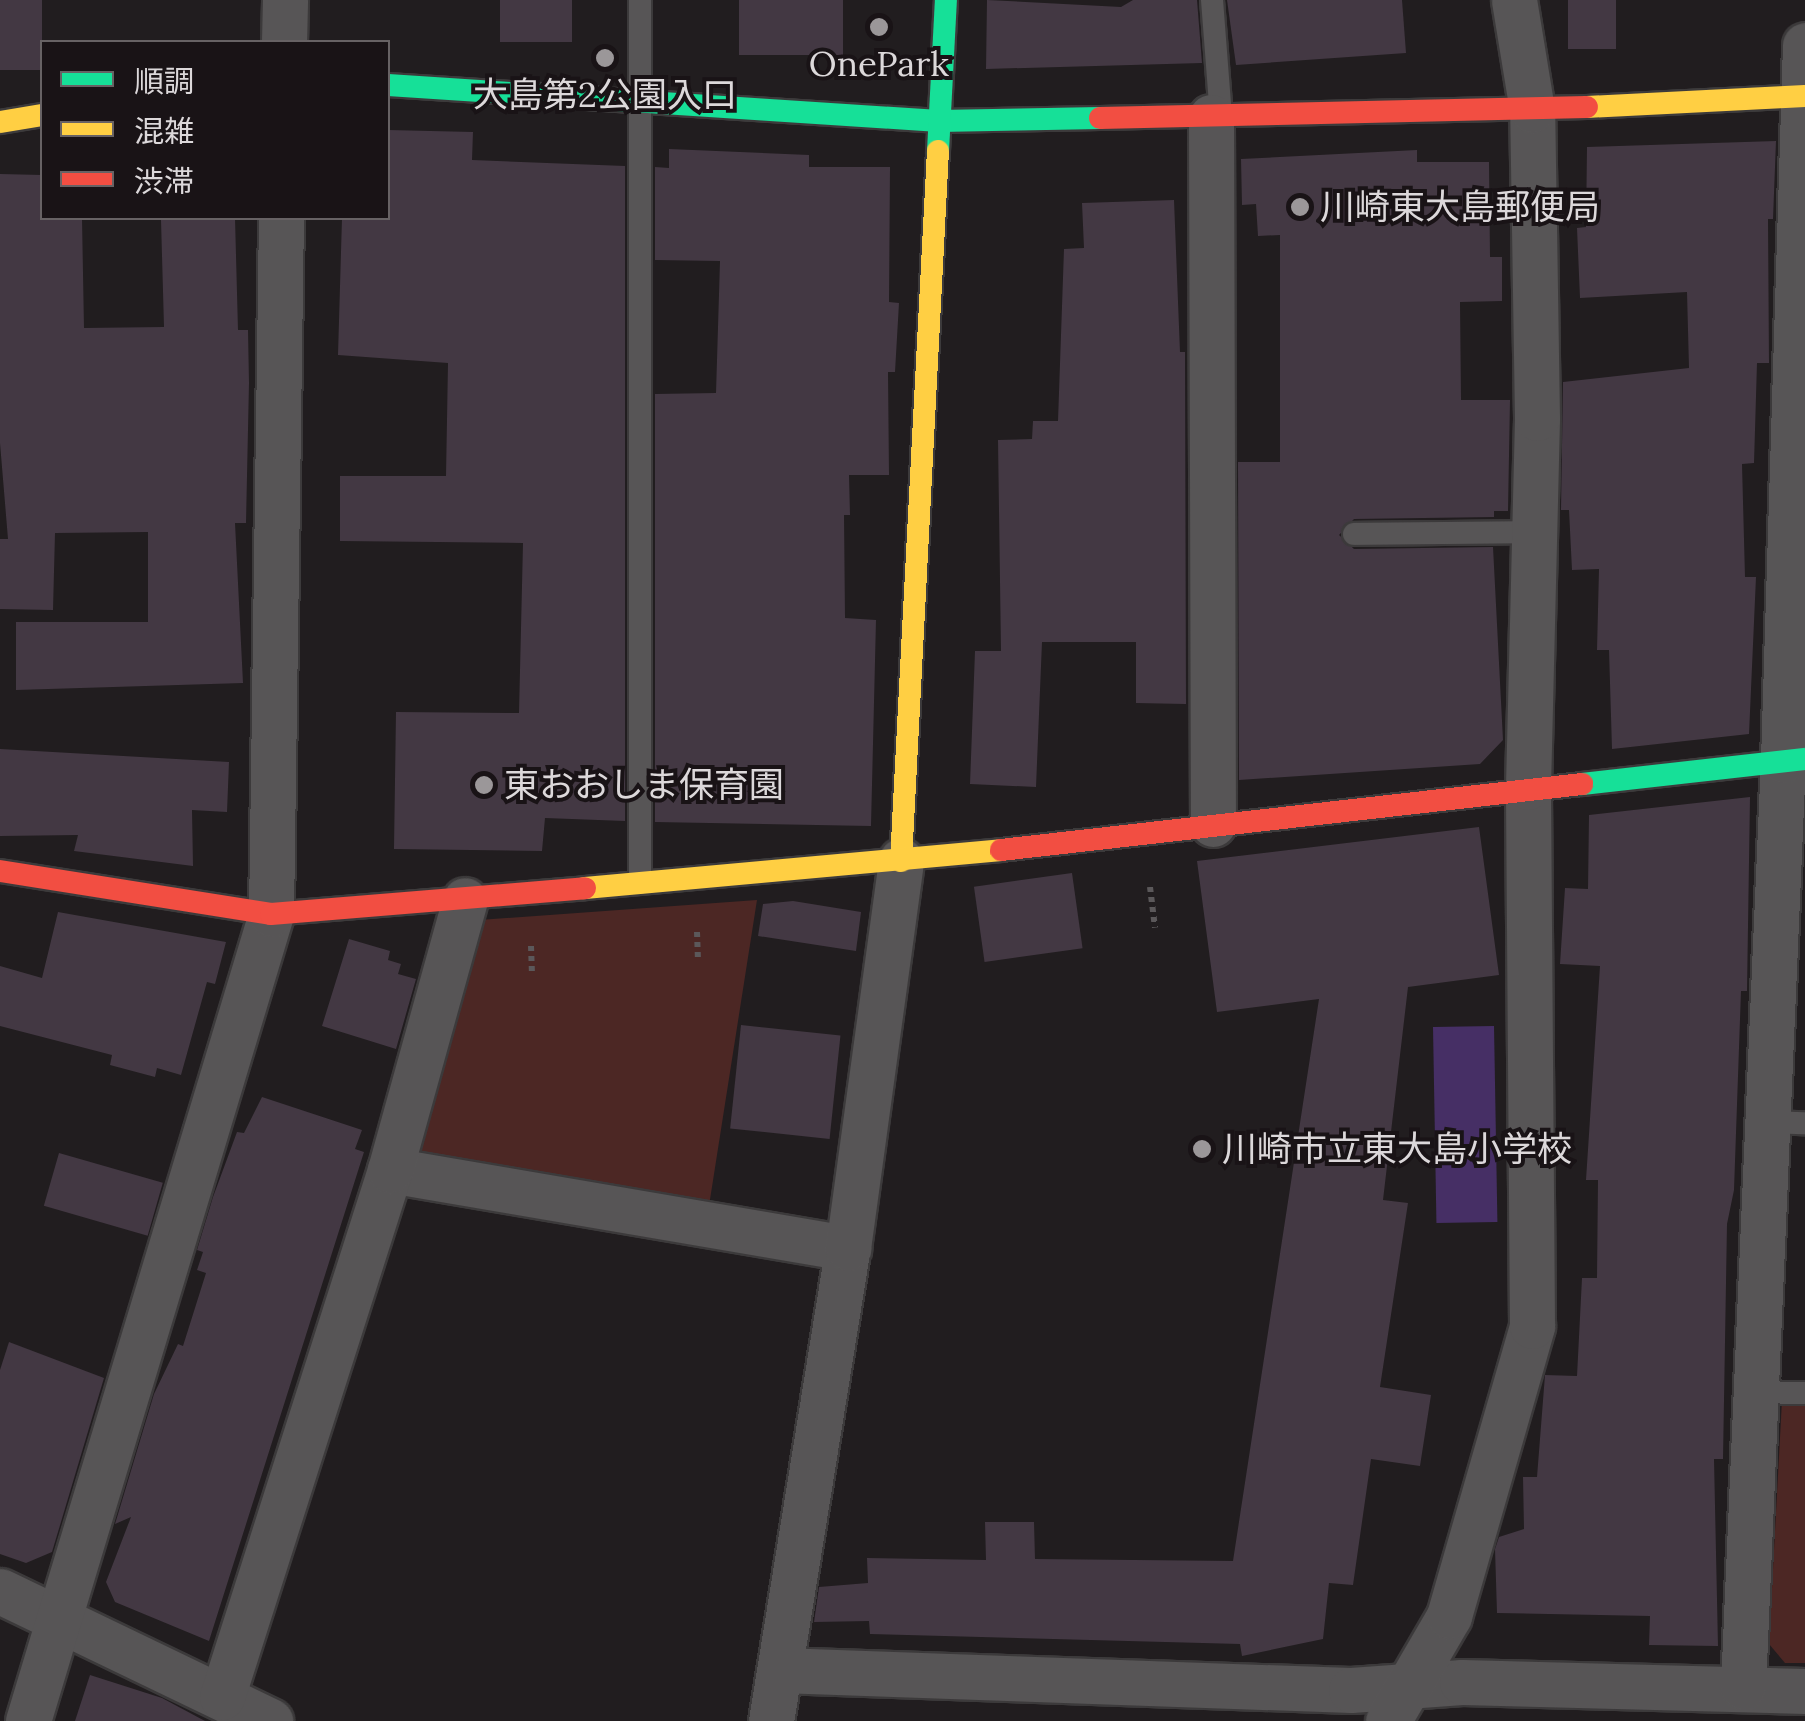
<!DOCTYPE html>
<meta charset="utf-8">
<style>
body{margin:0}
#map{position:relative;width:1805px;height:1721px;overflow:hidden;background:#211d1f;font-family:Lora,"Noto Sans JP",serif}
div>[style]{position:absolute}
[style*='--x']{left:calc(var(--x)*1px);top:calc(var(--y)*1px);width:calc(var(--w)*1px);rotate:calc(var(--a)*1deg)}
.green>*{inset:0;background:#4c2724}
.water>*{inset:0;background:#462f65;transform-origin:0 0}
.building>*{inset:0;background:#433843;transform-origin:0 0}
.path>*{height:6px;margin-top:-3px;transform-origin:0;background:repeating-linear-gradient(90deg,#5b585a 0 5px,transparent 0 10px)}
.roads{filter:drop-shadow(2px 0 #3c3a3b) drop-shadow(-2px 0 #3c3a3b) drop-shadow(0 2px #3c3a3b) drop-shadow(0 -2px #3c3a3b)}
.lane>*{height:22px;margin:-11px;padding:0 11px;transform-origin:11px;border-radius:11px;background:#575556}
.street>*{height:45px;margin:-22.5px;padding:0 22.5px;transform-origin:22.5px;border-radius:22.5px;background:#575556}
.fast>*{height:22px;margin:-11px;padding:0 11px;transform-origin:11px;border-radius:11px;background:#16e098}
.slow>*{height:22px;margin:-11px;padding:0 11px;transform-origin:11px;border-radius:11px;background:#ffcf43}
.jam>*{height:22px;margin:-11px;padding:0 11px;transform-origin:11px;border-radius:11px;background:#f24e42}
.dots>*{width:28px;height:28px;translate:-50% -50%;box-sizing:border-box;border:5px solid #191316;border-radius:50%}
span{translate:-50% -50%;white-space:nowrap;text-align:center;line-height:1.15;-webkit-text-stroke:8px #191316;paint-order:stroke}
.poi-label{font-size:35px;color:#dcd8da}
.left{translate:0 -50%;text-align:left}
.legend{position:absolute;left:40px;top:40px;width:350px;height:180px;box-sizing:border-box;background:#191316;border:2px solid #676264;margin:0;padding:12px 18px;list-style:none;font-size:30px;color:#dcd8da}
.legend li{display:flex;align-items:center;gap:20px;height:50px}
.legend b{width:50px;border:2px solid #676264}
</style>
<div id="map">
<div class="green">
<i style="clip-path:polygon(757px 900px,709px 1206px,419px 1154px,407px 1134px,479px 920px)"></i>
<i style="clip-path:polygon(1782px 1400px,1805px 1401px,1805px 1663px,1785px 1663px,1769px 1644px)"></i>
</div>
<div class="water">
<i style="left:1494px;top:1026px;width:196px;height:61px;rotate:89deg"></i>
</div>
<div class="building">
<i style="left:0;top:0;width:42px;height:70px"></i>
<i style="left:500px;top:0;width:72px;height:42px"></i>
<i style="left:739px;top:0;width:104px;height:55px"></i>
<i style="clip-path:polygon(987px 0,1121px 7px,1133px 0,1197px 0,1202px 63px,986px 69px)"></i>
<i style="clip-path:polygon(1227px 0,1402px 0,1406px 53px,1236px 65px)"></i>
<i style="left:1568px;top:0;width:48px;height:49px"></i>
<i style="clip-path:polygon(388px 130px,473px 132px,472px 160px,625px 166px,625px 821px,545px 818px,542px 851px,394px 849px,396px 712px,519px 713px,523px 543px,340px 541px,340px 476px,446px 476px,448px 363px,338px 355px,342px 218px,388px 218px)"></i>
<i style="clip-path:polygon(1776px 141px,1773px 219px,1768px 219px,1769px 363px,1757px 363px,1754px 463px,1742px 464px,1745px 577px,1756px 577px,1749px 734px,1612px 749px,1609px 650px,1597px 650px,1599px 569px,1572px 570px,1569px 510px,1561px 510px,1563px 382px,1689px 368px,1687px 292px,1580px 298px,1577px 228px,1586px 227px,1587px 147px)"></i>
<i style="clip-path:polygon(669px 149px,809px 155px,809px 167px,890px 167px,889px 302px,899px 303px,895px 372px,888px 372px,889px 475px,849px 475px,850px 515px,844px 515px,845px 618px,876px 620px,871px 826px,655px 822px,655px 394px,716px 393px,720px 261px,655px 260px,655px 167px,669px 168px)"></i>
<i style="clip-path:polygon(1417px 150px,1417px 162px,1489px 162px,1490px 257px,1502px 257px,1502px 301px,1460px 302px,1461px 400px,1510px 400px,1508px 511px,1494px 511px,1494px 517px,1354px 519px,1339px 535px,1354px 549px,1493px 547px,1503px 740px,1480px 764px,1239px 780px,1238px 462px,1280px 462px,1280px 235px,1258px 236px,1256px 204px,1242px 205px,1241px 159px)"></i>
<i style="clip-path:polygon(0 174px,42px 175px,42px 218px,82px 218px,84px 328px,164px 327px,161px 220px,235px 218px,238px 330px,248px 330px,249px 383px,246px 523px,235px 523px,243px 683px,16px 690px,16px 622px,148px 622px,148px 532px,55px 533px,53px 610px,0 609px,0 539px,8px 539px,0 443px)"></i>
<i style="clip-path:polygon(1174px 200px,1180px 352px,1185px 352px,1186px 704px,1136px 703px,1136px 642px,1042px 642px,1036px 787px,970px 784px,975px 651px,1001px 651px,998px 440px,1032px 439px,1033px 421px,1058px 421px,1064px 249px,1084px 248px,1082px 203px)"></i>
<i style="clip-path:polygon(0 749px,229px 762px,227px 812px,192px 810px,193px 866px,74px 851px,78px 835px,0 836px)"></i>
<i style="clip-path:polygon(1750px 797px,1747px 991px,1741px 991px,1734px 1190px,1727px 1224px,1723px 1459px,1714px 1459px,1718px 1646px,1649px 1645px,1650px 1616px,1497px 1613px,1495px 1549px,1499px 1537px,1524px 1529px,1523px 1477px,1537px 1477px,1545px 1375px,1577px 1376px,1582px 1278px,1597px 1278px,1598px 1180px,1586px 1180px,1600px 966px,1560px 964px,1565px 888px,1588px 889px,1589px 815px)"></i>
<i style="clip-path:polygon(1479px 827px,1499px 975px,1408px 987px,1383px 1200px,1408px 1203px,1380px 1387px,1431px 1395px,1420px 1466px,1371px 1459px,1353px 1585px,1329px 1583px,1323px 1639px,1242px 1656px,1240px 1644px,870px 1634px,869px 1621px,814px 1622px,819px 1587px,868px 1583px,867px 1558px,986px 1560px,985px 1522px,1034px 1522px,1035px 1559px,1233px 1561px,1319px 999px,1217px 1012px,1197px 861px)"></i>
<i style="left:1072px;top:873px;width:76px;height:99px;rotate:82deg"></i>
<i style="clip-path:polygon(793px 901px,861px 912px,856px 951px,758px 936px,763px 904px)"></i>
<i style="clip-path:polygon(58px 912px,226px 942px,215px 984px,207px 982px,181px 1075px,157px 1068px,155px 1077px,110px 1065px,112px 1055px,0 1026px,0 966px,42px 978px)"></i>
<i style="clip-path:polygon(349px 939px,390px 951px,388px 960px,401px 964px,398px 974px,416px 979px,396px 1049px,322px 1026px)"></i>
<i style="left:741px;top:1025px;width:100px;height:104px;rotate:6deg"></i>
<i style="clip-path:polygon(262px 1097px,362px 1130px,355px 1149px,364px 1152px,209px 1641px,115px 1602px,106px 1582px,131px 1517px,115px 1524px,154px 1394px,178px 1344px,183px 1346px,206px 1273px,197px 1270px,203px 1252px,197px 1250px,213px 1197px,237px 1132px,244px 1133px)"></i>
<i style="left:59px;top:1153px;width:108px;height:55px;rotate:16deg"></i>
<i style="clip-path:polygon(9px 1342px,104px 1378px,52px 1552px,26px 1563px,0 1554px,0 1370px)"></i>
<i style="clip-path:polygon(90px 1675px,162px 1698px,205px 1721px,75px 1721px)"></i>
</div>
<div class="path">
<i style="--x:1150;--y:887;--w:41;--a:83"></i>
<i style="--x:697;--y:932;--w:26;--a:88"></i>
<i style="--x:531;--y:946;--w:30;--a:88"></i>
</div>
<div class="roads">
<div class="lane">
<i style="--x:1212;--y:0;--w:116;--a:85.6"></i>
<i style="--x:1354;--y:534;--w:180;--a:-0.6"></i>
<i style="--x:640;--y:883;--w:883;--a:-90"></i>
<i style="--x:1768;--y:1122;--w:37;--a:2"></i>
<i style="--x:1756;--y:1392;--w:49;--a:1.2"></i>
</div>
<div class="street">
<i style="--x:284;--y:42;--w:42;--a:-88.6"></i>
<i style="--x:1211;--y:117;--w:707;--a:89.84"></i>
<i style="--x:390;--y:1170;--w:465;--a:9.7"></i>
<i style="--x:0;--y:1591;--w:300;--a:25.7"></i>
<i style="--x:780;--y:1670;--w:571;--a:2.01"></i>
<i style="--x:1351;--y:1690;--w:111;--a:-4.1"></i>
<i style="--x:1462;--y:1682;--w:343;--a:1.5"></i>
<i style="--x:1743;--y:1687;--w:928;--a:-87.53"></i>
<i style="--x:1783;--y:760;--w:715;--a:-88.24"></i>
<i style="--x:222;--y:1697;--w:553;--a:-72.32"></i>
<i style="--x:390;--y:1170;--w:280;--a:-74.5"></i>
<i style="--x:28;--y:1721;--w:843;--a:-73.24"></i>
<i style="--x:271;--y:914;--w:696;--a:-89.18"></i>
<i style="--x:771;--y:1721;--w:479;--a:-80.8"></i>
<i style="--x:848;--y:1248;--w:391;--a:-82.2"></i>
<i style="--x:1388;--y:1721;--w:121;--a:-59.8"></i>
<i style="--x:1449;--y:1616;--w:302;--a:-74"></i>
<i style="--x:1532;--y:1326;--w:539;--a:-90.43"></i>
<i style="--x:1528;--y:787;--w:369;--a:-88.6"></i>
<i style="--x:1537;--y:418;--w:308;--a:-90.9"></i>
<i style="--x:1532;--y:110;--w:111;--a:-99.3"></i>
</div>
<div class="fast">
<i style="--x:388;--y:85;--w:552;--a:3.74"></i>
<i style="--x:939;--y:121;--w:161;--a:-1.1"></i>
<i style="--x:938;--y:151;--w:151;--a:-87"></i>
<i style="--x:1582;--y:784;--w:224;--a:-6.4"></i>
</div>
<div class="slow">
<i style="--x:1587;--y:107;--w:218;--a:-2.9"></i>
<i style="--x:0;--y:122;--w:43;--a:-9.5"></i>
<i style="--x:901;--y:861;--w:711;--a:-87.02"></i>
<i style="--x:585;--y:888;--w:418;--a:-5.2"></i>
</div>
<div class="jam">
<i style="--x:1100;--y:118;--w:487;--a:-1.3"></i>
<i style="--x:1001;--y:850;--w:585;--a:-6.48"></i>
<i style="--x:0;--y:871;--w:274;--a:9"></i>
<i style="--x:271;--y:914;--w:315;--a:-4.7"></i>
</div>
</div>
<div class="dots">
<i style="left:879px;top:27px;background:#9b9799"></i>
<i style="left:605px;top:58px;background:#9b9799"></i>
<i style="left:1300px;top:207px;background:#9b9799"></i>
<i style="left:484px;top:785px;background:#9b9799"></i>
<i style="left:1202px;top:1149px;background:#9b9799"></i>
</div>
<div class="poi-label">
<span style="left:879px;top:64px">OnePark</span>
<span style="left:605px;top:95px">大島第2公園入口</span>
<span class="left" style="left:1320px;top:207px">川崎東大島郵便局</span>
<span class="left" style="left:504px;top:785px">東おおしま保育園</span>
<span class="left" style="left:1222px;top:1149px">川崎市立東大島小学校</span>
</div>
<ul class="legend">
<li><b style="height:12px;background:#16e098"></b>順調</li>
<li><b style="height:12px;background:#ffcf43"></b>混雑</li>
<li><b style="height:12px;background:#f24e42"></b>渋滞</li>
</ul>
</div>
